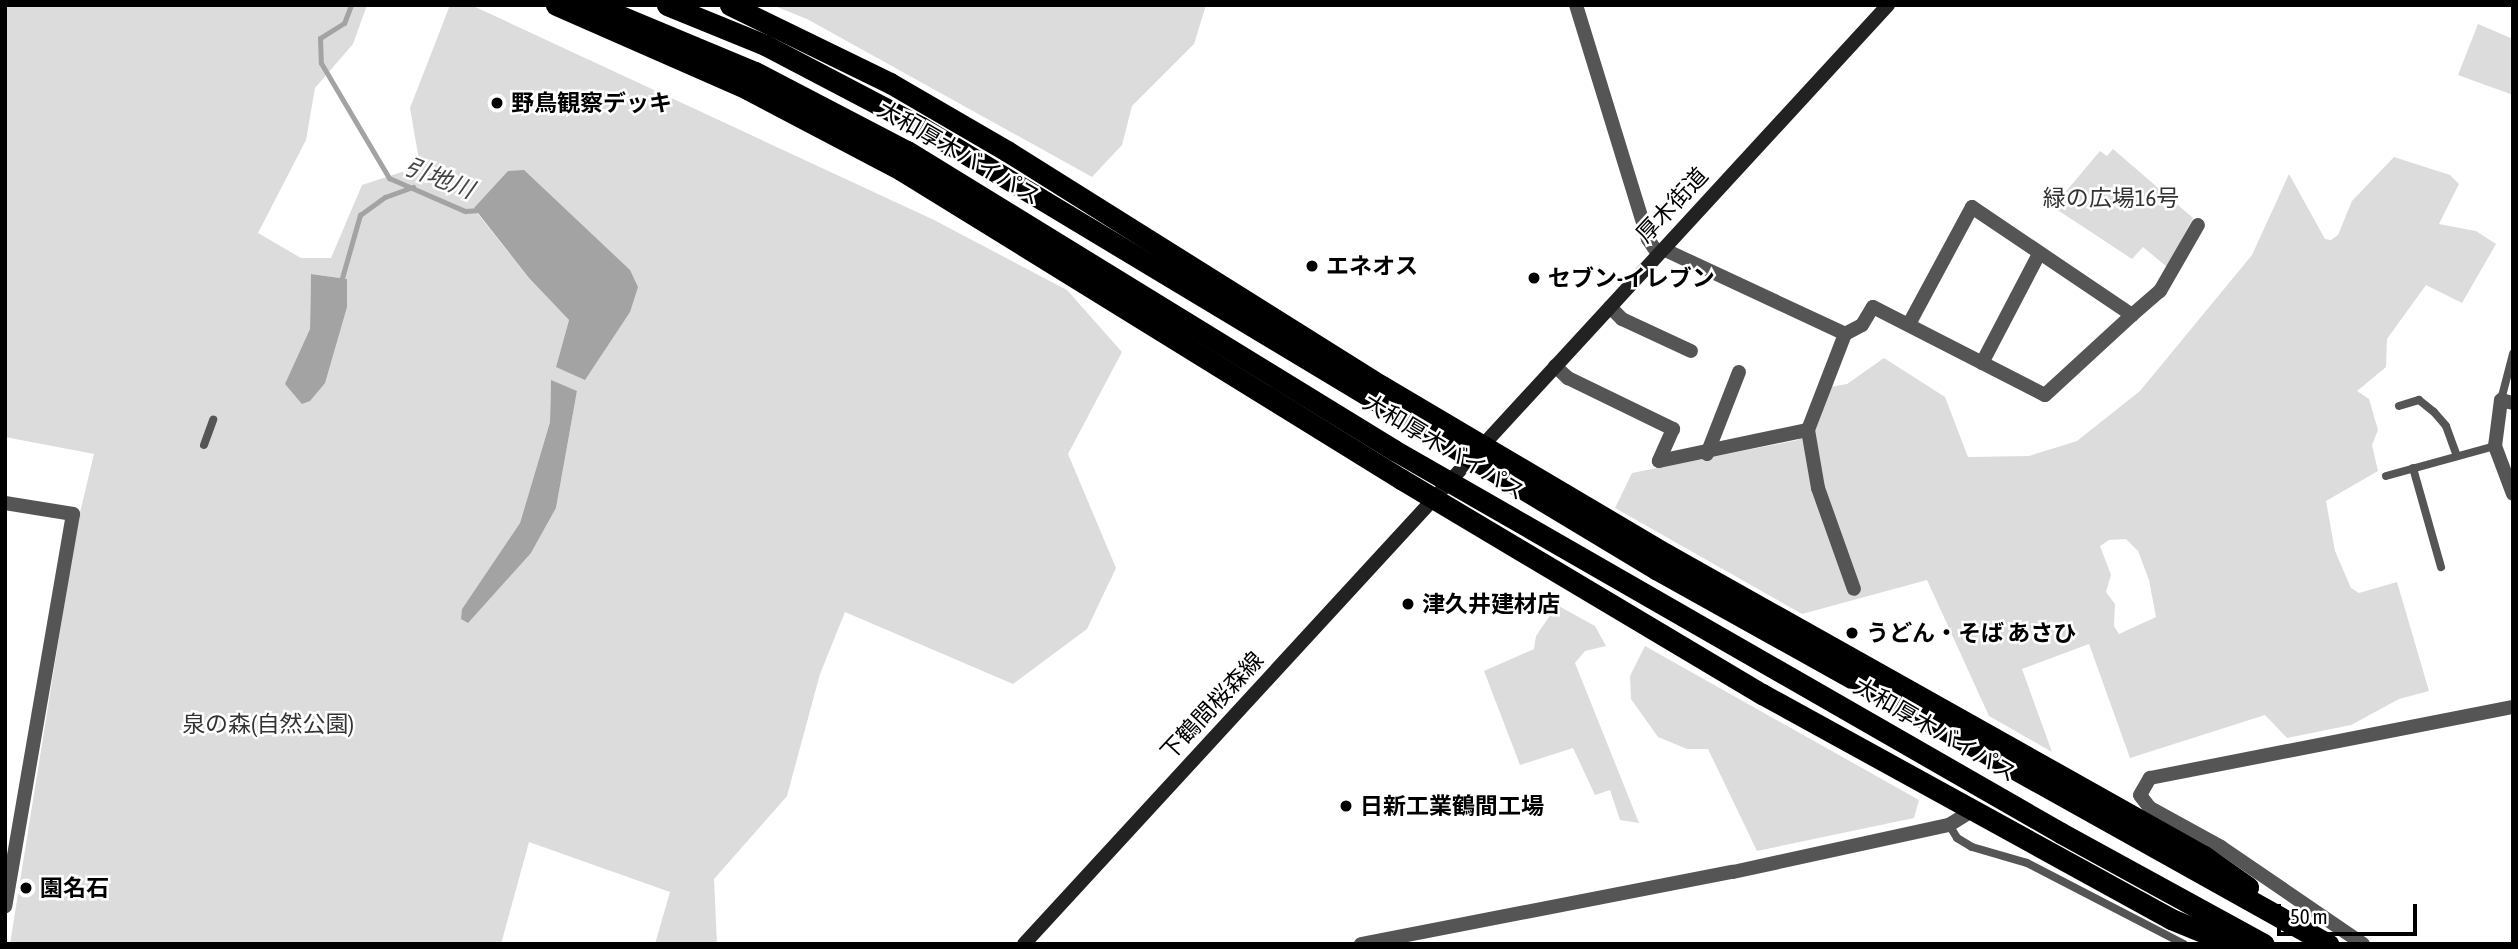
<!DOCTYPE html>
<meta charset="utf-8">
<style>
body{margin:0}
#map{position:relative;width:2518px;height:949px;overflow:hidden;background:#fff;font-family:"Asap Condensed","Noto Sans JP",sans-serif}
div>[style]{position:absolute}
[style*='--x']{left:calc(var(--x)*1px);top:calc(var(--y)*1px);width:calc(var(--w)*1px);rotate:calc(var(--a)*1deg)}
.green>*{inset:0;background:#dcdcdc}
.water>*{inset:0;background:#a3a3a3}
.stream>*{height:5px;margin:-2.5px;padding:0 2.5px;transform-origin:2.5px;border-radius:2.5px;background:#a3a3a3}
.lane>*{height:8px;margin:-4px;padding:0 4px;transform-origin:4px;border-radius:4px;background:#555}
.street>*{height:14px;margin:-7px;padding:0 7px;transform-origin:7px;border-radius:7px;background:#555}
.secondary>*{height:14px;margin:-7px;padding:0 7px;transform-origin:7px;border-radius:7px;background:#222}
.highway>*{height:21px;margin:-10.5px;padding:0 10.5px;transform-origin:10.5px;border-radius:10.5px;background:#000}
.dots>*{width:19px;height:19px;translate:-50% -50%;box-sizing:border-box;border:4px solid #fff;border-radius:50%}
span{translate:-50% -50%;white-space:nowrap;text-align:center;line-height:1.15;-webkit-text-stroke:5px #fff;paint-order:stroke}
.poi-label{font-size:23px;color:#000;font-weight:700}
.left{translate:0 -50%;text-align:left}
.street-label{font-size:23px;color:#000}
.park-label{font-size:23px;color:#333}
.water-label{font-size:24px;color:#444;font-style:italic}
.frame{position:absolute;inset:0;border:7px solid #000;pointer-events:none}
.scale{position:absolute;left:2277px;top:904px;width:140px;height:32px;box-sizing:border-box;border:4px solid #000;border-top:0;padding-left:9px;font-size:21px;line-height:24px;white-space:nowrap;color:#000;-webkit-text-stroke:5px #fff;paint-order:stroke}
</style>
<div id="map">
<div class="green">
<i style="clip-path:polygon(evenodd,5px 5px,367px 5px,353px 44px,315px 88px,306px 140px,258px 233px,301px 258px,331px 258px,362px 185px,420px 166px,410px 108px,450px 5px,471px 5px,934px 220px,1067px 290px,1122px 352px,1068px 454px,1116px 568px,1087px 629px,1013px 684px,845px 612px,820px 674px,787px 796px,714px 879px,717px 944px,655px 944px,670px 892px,529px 842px,501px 944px,10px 944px,77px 525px,94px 454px,5px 437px,5px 5px,474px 209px,630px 312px,556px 367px,569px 320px,529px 278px,474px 209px,5px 5px,311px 274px,347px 279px,297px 366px,310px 329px,311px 274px,5px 5px,551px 381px,577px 391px,556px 508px,531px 553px,462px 609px,520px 523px,550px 422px,551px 381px)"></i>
<i style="clip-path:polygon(772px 5px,1206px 5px,1194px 44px,1132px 106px,1122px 145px,1092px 177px,807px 19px)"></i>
<i style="clip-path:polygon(2478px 24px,2513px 39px,2513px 95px,2458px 75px)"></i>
<i style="clip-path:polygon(2113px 149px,2193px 218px,2167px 267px,2143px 247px,2132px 259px,2053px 207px,2100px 151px,2107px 156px)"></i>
<i style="clip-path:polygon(evenodd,2394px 157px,2450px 175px,2459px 184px,2439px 224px,2476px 231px,2496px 244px,2462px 303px,2426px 285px,2387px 339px,2386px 367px,2357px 391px,2369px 399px,2378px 430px,2372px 445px,2378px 471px,2326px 501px,2335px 551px,2351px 588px,2359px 593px,2397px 582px,2429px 691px,2399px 699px,2351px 725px,2287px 738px,2265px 715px,2130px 758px,2089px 644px,2022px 669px,2052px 752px,1989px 716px,1927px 580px,1802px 614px,1615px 508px,1632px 473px,1798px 440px,1823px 388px,1847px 384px,1884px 358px,1945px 397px,1968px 457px,2029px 456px,2077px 441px,2140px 391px,2252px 255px,2289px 174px,2325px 239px,2331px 240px,2338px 235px,2352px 201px,2394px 157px,2126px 539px,2138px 551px,2149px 580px,2156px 617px,2119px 634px,2114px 626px,2115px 604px,2106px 592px,2111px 575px,2100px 546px,2109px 540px,2126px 539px)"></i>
<i style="clip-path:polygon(1557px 605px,1595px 626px,1606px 646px,1585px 651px,1575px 663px,1639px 823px,1620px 820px,1610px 790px,1595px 795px,1573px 748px,1520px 765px,1484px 671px,1534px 649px,1536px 636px)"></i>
<i style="clip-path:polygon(1645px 646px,1919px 800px,1914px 818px,1757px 851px,1708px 749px,1687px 749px,1658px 737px,1631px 699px,1630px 676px)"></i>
</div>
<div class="water">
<i style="clip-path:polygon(524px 170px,630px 270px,638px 287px,630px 312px,585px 380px,556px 367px,569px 320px,529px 278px,474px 208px,508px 171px)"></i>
<i style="clip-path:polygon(311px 274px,347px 279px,347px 307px,325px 383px,310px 401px,302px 404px,285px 384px,310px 329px)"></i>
<i style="clip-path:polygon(551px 380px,577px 391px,556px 508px,531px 553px,468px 623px,461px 619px,462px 609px,520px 523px,550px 422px)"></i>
</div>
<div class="stream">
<i style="--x:351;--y:5;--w:19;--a:111"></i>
<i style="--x:344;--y:23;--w:28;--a:148"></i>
<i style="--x:320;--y:38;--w:25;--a:88"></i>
<i style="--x:321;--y:63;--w:134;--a:59.4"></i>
<i style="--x:389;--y:178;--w:83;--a:23.5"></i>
<i style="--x:465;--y:211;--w:15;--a:-4"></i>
<i style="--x:342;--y:278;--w:66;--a:-74.1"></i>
<i style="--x:360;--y:215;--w:31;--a:-36"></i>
<i style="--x:385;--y:197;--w:30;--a:-20"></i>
</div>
<div class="lane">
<i style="--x:2501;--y:400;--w:48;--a:-75.4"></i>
<i style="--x:2399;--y:406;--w:21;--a:-17"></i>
<i style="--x:2419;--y:400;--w:19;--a:39"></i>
<i style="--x:2434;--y:412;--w:18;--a:49"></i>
<i style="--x:2446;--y:426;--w:32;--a:70"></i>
<i style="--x:204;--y:445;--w:27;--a:-70"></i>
<i style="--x:2413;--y:468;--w:103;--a:74.2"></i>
<i style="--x:2386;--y:476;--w:113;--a:-15.4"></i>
<i style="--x:1949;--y:825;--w:15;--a:58"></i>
<i style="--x:1957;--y:838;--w:17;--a:31"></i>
<i style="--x:1972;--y:847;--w:57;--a:16.2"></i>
<i style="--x:2027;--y:863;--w:177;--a:27.3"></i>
</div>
<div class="street">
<i style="--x:1576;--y:5;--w:245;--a:72.9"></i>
<i style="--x:1648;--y:239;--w:18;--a:56"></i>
<i style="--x:1663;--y:249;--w:201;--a:25"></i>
<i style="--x:1845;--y:334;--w:19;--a:-28"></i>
<i style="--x:1862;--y:325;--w:21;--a:-59"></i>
<i style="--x:1873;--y:307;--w:193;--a:27.1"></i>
<i style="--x:2045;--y:395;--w:118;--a:-42.6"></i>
<i style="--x:2132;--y:315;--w:193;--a:-146"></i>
<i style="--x:1972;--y:207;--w:133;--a:118.3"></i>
<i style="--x:1610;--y:307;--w:17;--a:45"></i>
<i style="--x:1622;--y:319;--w:76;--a:24.9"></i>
<i style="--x:2132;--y:315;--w:37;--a:-41"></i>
<i style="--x:2160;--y:291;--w:76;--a:-60.1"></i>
<i style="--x:1845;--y:334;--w:103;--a:111.1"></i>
<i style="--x:1808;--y:430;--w:59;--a:80.2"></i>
<i style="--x:1818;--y:488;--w:107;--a:70.4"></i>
<i style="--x:1982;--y:363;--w:123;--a:-62.4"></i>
<i style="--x:1555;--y:366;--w:18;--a:43"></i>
<i style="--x:1568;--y:378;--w:117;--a:25.9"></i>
<i style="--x:1673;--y:429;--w:35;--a:114"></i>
<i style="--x:1659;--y:461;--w:152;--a:-11.8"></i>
<i style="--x:2513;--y:403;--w:12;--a:-166"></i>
<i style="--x:2501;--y:400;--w:46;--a:97.4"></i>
<i style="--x:2495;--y:446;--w:51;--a:69.4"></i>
<i style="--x:1707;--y:454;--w:88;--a:-68.7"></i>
<i style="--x:5;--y:503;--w:69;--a:9.2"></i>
<i style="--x:73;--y:514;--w:398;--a:99.8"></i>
<i style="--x:1361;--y:944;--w:379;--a:-11"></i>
<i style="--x:1733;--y:872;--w:221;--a:-12.3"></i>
<i style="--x:1949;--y:825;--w:26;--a:-32"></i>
<i style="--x:2363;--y:944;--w:172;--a:-145.7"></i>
<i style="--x:2221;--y:847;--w:81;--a:-151.2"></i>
<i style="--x:2150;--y:808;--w:16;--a:-128"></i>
<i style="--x:2140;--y:795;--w:20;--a:-60"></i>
<i style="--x:2150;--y:778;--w:370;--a:-11.1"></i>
</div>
<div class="secondary">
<i style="--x:1024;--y:944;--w:1276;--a:-47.38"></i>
</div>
<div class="highway">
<i style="--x:556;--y:5;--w:209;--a:23.7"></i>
<i style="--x:747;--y:89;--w:174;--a:27.7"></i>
<i style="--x:901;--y:170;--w:588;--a:31.72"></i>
<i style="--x:1401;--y:479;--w:420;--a:30.8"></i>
<i style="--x:1762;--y:694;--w:467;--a:28.8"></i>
<i style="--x:2171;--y:919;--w:66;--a:22.3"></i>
<i style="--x:594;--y:5;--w:174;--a:22.6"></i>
<i style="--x:755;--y:72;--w:171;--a:27.5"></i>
<i style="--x:907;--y:151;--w:571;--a:31.55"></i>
<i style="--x:1394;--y:450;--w:769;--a:29.86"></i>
<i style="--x:2061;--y:833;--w:231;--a:28.7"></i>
<i style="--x:667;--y:5;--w:106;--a:22.2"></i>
<i style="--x:765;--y:45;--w:176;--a:27.7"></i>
<i style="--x:921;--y:127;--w:858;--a:31.02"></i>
<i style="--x:1656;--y:569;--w:770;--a:29.16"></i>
<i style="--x:730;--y:5;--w:178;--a:26"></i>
<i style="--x:890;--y:83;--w:135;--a:30.2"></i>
<i style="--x:1007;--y:151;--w:443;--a:32.1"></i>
<i style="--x:1382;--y:386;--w:330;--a:30.6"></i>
<i style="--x:1666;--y:554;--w:617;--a:29.31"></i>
<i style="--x:2204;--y:856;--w:54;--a:35.2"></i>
</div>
<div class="dots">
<i style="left:497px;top:103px;background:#000"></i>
<i style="left:1312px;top:266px;background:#000"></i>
<i style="left:1534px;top:278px;background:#000"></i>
<i style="left:1408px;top:604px;background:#000"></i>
<i style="left:1852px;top:633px;background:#000"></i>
<i style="left:1346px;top:806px;background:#000"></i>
<i style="left:26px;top:888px;background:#000"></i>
</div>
<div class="poi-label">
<span class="left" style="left:511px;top:103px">野鳥観察デッキ</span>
<span class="left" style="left:1326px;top:266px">エネオス</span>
<span class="left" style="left:1548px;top:278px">セブン-イレブン</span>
<span class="left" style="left:1422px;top:604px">津久井建材店</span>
<span class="left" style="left:1866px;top:633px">うどん・そば あさひ</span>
<span class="left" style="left:1360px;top:806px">日新工業鶴間工場</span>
<span class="left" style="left:40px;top:888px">園名石</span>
</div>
<div class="street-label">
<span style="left:959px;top:153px;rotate:30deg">大和厚木バイパス</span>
<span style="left:1672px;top:205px;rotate:-47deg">厚木街道</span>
<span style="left:1444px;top:447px;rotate:31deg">大和厚木バイパス</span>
<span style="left:1212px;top:706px;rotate:-47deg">下鶴間桜森線</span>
<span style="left:1935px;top:730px;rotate:30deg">大和厚木バイパス</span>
</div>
<div class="park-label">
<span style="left:2111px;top:198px">緑の広場16号</span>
<span style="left:268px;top:724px">泉の森(自然公園)</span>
</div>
<div class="water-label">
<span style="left:439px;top:178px;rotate:21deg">引地川</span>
</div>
<div class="frame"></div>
<div class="scale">50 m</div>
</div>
